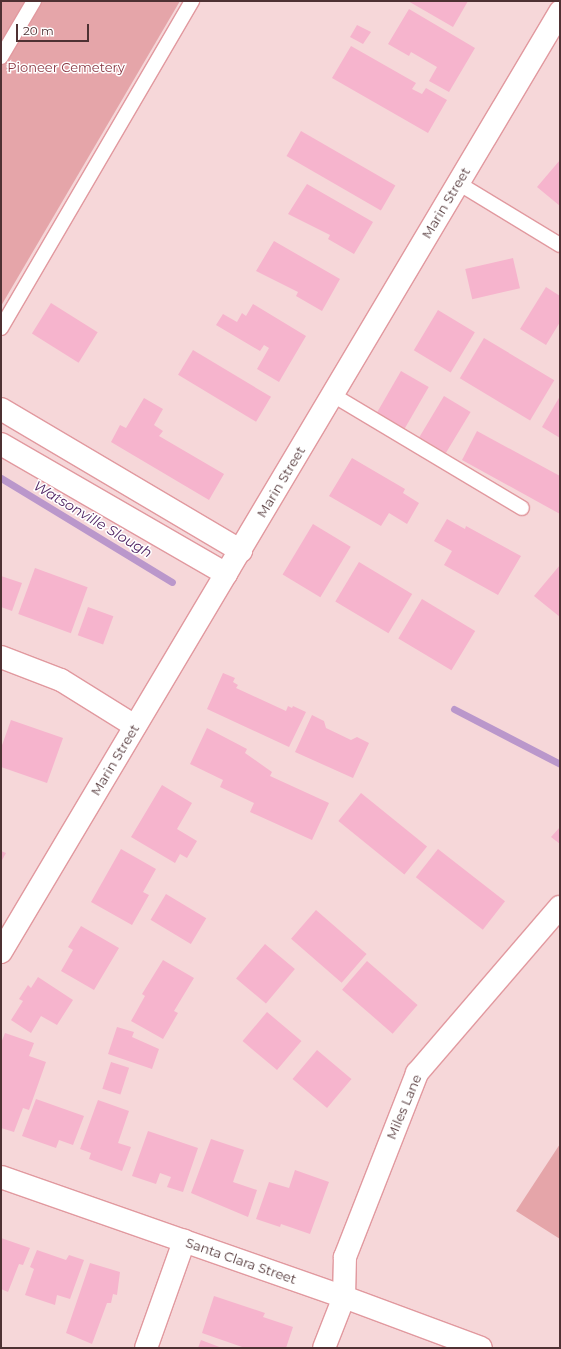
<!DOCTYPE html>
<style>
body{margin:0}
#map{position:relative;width:561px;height:1349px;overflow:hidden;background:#f6d7d9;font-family:Montserrat,sans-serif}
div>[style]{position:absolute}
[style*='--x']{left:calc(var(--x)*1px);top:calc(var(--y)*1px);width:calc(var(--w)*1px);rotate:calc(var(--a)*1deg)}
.green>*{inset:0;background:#e5a5a9}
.stream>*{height:7px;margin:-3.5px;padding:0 3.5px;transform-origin:3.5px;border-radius:3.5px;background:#ba97cb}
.building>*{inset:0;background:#f6b4cd;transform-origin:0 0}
.roads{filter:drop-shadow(1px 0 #e1999f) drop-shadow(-1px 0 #e1999f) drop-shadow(0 1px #e1999f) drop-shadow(0 -1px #e1999f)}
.lane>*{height:14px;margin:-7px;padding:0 7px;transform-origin:7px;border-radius:7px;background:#fff}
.street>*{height:22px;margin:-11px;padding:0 11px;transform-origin:11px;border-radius:11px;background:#fff}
span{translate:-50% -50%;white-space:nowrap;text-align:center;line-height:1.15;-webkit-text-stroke:3px #fff;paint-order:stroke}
.park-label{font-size:13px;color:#883642}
.street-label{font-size:13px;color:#4e3133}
.water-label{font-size:14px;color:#512564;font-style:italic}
.frame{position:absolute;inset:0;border:2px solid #4e3133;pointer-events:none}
.scale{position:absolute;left:16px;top:24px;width:73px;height:18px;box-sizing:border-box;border:2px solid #4e3133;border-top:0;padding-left:5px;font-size:12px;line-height:14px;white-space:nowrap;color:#4e3133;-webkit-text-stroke:3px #fff;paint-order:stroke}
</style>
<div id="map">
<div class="green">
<i style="clip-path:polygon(1px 1px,180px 1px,1px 306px)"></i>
<i style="clip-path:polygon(560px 1144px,560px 1239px,516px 1211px)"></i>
</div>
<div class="stream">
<i style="--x:1;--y:478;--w:200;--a:31.3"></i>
<i style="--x:454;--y:709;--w:119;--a:27.4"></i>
</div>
<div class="building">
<i style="clip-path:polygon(408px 1px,468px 1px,453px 27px)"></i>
<i style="clip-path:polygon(409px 9px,475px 48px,449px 92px,429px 81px,437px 67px,411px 52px,409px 56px,388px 44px)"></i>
<i style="clip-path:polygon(357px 25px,371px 32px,363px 44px,350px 37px)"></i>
<i style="clip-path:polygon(351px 46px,416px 83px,412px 89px,422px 94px,426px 88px,447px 100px,428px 133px,332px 78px)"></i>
<i style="left:301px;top:131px;width:109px;height:29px;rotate:30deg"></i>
<i style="clip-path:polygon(560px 160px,560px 206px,537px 187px)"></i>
<i style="clip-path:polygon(307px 184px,373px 222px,354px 254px,328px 239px,330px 235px,288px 214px)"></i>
<i style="clip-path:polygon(274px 241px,340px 279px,322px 311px,296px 296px,298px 292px,256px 271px)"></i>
<i style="left:513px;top:258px;width:31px;height:49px;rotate:77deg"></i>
<i style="clip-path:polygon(546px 287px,560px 296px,560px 322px,546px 345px,520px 329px)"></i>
<i style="left:51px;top:303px;width:55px;height:36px;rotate:32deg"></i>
<i style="clip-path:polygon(253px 304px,306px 336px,279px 382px,257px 369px,269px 348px,264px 345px,260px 351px,216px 325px,223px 314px,237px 322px,242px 313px,246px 316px)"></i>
<i style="left:438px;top:310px;width:43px;height:47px;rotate:31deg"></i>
<i style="left:484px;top:338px;width:82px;height:47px;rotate:31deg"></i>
<i style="left:193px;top:350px;width:91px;height:29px;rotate:31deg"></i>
<i style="left:401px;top:371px;width:32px;height:48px;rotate:30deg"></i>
<i style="left:444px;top:396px;width:31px;height:48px;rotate:31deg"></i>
<i style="clip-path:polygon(560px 396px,560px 438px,542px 427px)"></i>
<i style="clip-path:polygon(144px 398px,163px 409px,154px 425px,163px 431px,159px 436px,224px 474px,209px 500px,111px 442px,120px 425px,126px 428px)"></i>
<i style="clip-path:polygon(477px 431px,560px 476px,560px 514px,462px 460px)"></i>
<i style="clip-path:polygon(352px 458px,405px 489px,403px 493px,419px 503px,407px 524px,389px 513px,381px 526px,329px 496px)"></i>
<i style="clip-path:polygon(447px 519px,465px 529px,466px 526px,521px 556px,498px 595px,444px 565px,452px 551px,434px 541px)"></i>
<i style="left:313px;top:524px;width:44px;height:59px;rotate:31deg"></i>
<i style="left:359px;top:562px;width:62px;height:46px;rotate:31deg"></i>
<i style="clip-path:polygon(560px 565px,560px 617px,534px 596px)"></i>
<i style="left:35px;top:568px;width:56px;height:49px;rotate:20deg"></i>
<i style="clip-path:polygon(1px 576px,22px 583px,12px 611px,1px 607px)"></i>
<i style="left:422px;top:599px;width:62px;height:46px;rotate:31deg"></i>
<i style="left:88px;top:607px;width:27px;height:30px;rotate:20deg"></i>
<i style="clip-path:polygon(223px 673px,235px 678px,233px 682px,238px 685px,236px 688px,286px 711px,288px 706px,292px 708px,293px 706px,306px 712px,289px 747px,207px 709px)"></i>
<i style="clip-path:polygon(312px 715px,324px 721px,326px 728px,351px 740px,357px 737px,369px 743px,353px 778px,295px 752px)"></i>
<i style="clip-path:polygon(11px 720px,63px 738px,47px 783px,1px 767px,1px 748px)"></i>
<i style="clip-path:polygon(207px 728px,247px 749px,245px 753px,272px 772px,270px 776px,329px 803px,312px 840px,250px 812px,254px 803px,220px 787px,223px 780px,190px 764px)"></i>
<i style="clip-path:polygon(162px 785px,192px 803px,177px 829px,197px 841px,187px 858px,180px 854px,175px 863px,131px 837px)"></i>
<i style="left:361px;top:793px;width:85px;height:36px;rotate:39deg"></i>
<i style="clip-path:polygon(560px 827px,560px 844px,551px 837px)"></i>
<i style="clip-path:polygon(121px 849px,156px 869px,143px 892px,149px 895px,132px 925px,91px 902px)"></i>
<i style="left:438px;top:849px;width:85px;height:36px;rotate:38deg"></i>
<i style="clip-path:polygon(1px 851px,6px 853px,1px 862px)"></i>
<i style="left:166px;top:894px;width:47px;height:30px;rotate:31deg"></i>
<i style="left:316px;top:910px;width:67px;height:38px;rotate:41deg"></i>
<i style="clip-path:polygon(81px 926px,119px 948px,94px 990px,61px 971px,73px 950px,68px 947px)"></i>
<i style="left:265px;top:944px;width:39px;height:45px;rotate:40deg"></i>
<i style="clip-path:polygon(163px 960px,194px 978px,174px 1011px,178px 1013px,163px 1039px,131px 1021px,145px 996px,142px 994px)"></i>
<i style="left:367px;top:961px;width:67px;height:38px;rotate:41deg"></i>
<i style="clip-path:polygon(38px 977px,73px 1000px,57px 1025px,41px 1016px,31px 1033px,11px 1020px,23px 1001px,19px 999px,28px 985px,31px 988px)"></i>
<i style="left:267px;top:1012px;width:45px;height:38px;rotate:40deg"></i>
<i style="clip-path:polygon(117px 1027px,134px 1032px,132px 1037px,159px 1049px,152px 1069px,108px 1054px)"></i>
<i style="clip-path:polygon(5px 1033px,34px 1043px,29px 1056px,46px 1062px,29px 1110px,23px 1108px,14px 1132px,1px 1128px,1px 1043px)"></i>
<i style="left:317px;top:1050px;width:45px;height:38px;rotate:40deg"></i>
<i style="left:111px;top:1062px;width:19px;height:28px;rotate:18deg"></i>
<i style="clip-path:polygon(36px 1099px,84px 1116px,73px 1145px,59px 1140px,56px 1148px,22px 1136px)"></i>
<i style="clip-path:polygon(98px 1100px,129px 1111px,118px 1143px,131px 1147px,122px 1171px,89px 1159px,91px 1153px,80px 1149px)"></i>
<i style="clip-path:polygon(148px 1131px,198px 1148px,183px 1192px,167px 1187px,171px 1177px,160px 1173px,156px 1184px,132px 1176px)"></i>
<i style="clip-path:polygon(211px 1139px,244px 1150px,233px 1182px,257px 1190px,248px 1217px,191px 1193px)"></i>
<i style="clip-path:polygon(295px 1170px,329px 1182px,310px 1234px,281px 1224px,280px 1227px,256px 1219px,269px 1182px,289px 1188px)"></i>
<i style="clip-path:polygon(1px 1238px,30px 1248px,23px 1265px,19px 1264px,8px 1292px,1px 1289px)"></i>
<i style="clip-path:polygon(37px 1250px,66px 1260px,69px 1255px,84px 1260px,70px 1299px,57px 1295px,55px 1305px,25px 1295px,34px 1269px,30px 1267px)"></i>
<i style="clip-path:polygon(90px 1263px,120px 1272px,117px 1295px,113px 1294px,111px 1303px,107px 1303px,92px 1344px,66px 1333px)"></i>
<i style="clip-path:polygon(214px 1296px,265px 1313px,263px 1317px,293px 1327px,286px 1348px,245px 1348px,202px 1333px)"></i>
<i style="clip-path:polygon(201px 1340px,222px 1348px,198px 1348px)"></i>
</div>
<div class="roads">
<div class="lane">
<i style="--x:1;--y:57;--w:65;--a:-59.5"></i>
<i style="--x:458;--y:183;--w:119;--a:31.3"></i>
<i style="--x:1;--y:328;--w:379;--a:-59.7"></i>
<i style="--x:333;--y:395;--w:220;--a:30.9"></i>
</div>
<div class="street">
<i style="--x:1;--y:409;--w:279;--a:30.6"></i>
<i style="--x:1;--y:444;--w:260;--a:30"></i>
<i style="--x:1;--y:657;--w:64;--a:21"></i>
<i style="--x:61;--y:680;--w:87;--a:31.9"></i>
<i style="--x:1;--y:952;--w:1094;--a:-59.26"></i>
<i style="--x:1;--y:1177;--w:363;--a:19.3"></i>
<i style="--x:344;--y:1297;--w:146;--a:20.4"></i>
<i style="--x:146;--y:1348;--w:114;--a:-70.4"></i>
<i style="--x:324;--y:1348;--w:55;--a:-68.6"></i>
<i style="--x:344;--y:1297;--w:40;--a:-88.6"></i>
<i style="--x:345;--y:1257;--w:198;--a:-68.6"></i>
<i style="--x:417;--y:1073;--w:219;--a:-49.3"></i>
</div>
</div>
<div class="park-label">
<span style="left:66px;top:67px">Pioneer Cemetery</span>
</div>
<div class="street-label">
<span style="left:446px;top:203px;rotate:-59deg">Marin Street</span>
<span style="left:281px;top:482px;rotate:-59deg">Marin Street</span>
<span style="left:115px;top:760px;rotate:-59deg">Marin Street</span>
<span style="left:404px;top:1107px;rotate:-67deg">Miles Lane</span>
<span style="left:241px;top:1261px;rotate:19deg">Santa Clara Street</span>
</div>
<div class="water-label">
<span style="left:93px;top:519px;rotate:31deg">Watsonville Slough</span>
</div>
<div class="frame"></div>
<div class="scale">20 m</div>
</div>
